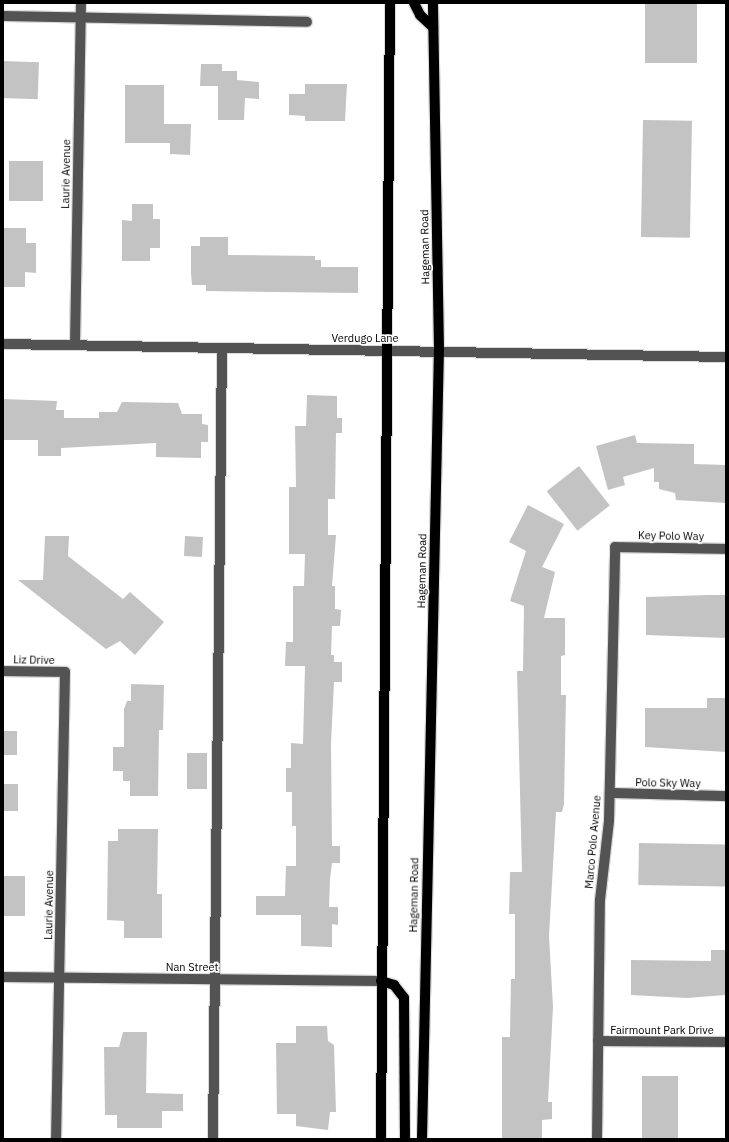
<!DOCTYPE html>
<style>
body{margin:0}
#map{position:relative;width:729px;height:1142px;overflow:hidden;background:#fff;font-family:"IBM Plex Sans",sans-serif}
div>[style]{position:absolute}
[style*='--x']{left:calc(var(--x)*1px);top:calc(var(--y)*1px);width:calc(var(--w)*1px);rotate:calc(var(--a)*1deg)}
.building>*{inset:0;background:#c3c3c3;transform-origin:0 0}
.roads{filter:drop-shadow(1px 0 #dbdbdb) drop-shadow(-1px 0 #dbdbdb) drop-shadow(0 1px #dbdbdb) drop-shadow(0 -1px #dbdbdb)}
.minor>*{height:10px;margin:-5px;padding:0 5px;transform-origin:5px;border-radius:5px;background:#535353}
.major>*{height:10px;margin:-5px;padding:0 5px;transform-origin:5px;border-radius:5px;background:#000}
span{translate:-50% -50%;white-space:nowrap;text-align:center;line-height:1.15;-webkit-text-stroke:3.5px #fff;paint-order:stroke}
.street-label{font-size:11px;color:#000}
.frame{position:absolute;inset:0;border:4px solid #000;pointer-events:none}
</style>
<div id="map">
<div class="building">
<i style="left:645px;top:3px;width:52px;height:60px"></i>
<i style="left:3px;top:61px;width:36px;height:37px;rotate:2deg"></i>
<i style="clip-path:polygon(201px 64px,222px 64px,222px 71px,237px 71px,237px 80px,259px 82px,259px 99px,245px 98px,244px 120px,218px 120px,218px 86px,200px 86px)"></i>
<i style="clip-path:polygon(305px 84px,347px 84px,345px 121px,305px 121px,305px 116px,289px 115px,289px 94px,305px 94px)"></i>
<i style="clip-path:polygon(125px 85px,164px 85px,164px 124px,191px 124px,190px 155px,170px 154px,170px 143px,125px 143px)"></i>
<i style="left:643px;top:120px;width:49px;height:117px;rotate:1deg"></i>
<i style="left:9px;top:161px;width:34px;height:40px"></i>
<i style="clip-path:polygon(132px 204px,153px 204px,153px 219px,160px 219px,160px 248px,150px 248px,150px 261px,122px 261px,122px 220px,132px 221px)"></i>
<i style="clip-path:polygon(3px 228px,26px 228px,26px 243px,36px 243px,36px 273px,25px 272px,25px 287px,3px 287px)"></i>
<i style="clip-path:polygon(200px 237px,228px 237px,228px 255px,315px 256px,315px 260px,321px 260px,321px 267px,358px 267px,358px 293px,206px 291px,206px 285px,192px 285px,191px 273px,191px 246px,200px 246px)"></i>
<i style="clip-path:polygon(307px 395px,337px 396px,337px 418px,342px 418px,342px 433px,336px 433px,335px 499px,328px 499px,328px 535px,336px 535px,332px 586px,335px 586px,335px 609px,341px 610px,340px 626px,332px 626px,331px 655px,334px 655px,334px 662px,342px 662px,342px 682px,334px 682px,331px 743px,332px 846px,340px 846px,340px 863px,332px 863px,330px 879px,329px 907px,338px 907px,338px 925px,332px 924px,332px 947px,301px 946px,301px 915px,256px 915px,256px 896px,285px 896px,286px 866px,296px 866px,296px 826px,292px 826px,292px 792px,286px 792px,286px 768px,291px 768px,291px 743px,303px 744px,305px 666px,285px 666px,286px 642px,293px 642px,293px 586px,304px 586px,305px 554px,289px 554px,289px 487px,296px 487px,295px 426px,306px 426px)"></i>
<i style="clip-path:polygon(3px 399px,57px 401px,56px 410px,64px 410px,64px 418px,99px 418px,99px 412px,117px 412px,122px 402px,178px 403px,182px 414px,202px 414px,202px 424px,208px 425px,208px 442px,201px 442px,201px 458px,156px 457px,156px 443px,61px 448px,61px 456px,38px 456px,38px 440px,3px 440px)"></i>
<i style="clip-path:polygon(635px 435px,637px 443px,694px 444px,694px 464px,726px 465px,726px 503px,676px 500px,675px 493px,659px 489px,659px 482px,654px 482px,654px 468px,623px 477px,625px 485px,608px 490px,596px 446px)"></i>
<i style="left:579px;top:466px;width:50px;height:41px;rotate:52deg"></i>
<i style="clip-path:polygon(528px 505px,564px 524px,542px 567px,555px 572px,544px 618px,565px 618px,565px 655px,561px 656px,561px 695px,566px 695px,564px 804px,562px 812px,556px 812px,549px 936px,553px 1007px,548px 1102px,552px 1102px,552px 1119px,542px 1120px,542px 1139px,502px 1139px,502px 1037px,510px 1037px,511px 979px,515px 979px,515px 914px,509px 914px,510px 872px,522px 872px,517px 671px,523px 671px,524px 606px,510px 601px,526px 551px,509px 542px)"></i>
<i style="clip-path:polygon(45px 536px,69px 536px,68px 556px,123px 599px,130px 592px,164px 622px,135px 655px,120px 641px,106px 649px,18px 580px,43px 580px)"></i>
<i style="left:185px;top:536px;width:18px;height:20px;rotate:3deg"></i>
<i style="clip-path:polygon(709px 595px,726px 595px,726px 638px,646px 635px,646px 597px)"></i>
<i style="clip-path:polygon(131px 684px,164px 685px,163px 730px,159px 730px,158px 796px,130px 796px,130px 781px,123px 781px,123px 771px,113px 771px,113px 747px,124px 747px,124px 709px,127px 701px,131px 701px)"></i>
<i style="clip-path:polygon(707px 698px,726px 698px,726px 752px,645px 747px,645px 708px,707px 708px)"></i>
<i style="left:3px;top:731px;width:14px;height:24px"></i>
<i style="left:187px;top:753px;width:20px;height:36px"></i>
<i style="left:3px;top:784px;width:15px;height:27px"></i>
<i style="clip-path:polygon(118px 829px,158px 829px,157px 894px,162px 894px,162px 938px,124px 938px,124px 921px,107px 920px,108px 841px,118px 841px)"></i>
<i style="left:639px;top:843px;width:87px;height:42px;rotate:1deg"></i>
<i style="left:3px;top:876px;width:22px;height:40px"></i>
<i style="clip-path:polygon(711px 950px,725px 950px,725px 995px,687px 998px,631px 995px,631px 960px,711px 961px)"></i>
<i style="clip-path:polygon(296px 1026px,327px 1026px,328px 1041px,334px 1045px,336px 1112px,330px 1112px,328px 1130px,296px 1126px,296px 1114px,277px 1114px,276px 1043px,296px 1043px)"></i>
<i style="clip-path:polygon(123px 1032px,147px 1032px,146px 1093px,183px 1094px,183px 1111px,162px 1111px,162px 1128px,117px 1128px,117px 1115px,105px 1115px,104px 1047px,119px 1047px)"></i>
<i style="left:642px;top:1076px;width:36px;height:63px"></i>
</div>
<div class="roads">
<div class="minor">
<i style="--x:3;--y:16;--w:304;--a:1.1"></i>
<i style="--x:3;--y:344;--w:723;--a:1.03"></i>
<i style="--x:75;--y:345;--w:342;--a:-89"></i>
<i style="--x:3;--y:671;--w:62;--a:0.9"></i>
<i style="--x:65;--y:672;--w:467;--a:91.1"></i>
<i style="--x:610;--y:793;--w:116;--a:1.5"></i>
<i style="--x:3;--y:977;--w:378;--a:0.6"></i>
<i style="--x:598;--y:1041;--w:128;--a:0.4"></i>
<i style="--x:213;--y:1139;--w:791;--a:-89.35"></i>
<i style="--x:597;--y:1139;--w:239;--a:-89.3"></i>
<i style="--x:600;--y:900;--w:80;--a:-83.5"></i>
<i style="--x:609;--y:821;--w:274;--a:-88.7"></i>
<i style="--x:615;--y:547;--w:111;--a:1"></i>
</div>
<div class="major">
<i style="--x:414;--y:3;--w:13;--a:63"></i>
<i style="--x:420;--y:15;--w:18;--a:43"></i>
<i style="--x:381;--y:981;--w:14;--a:17"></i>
<i style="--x:394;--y:985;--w:16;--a:52"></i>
<i style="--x:404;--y:998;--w:141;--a:89.6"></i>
<i style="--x:381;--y:1139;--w:1136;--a:-89.55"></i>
<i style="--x:422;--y:1139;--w:790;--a:-88.77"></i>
<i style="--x:439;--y:349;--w:346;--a:-91"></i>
</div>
</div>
<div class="street-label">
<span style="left:66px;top:174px;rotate:-89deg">Laurie Avenue</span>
<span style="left:425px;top:247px;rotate:-91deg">Hageman Road</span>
<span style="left:365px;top:338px">Verdugo Lane</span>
<span style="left:671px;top:536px;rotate:1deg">Key Polo Way</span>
<span style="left:422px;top:571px;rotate:-89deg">Hageman Road</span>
<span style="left:34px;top:660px;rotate:1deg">Liz Drive</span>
<span style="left:668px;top:783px;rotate:1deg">Polo Sky Way</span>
<span style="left:593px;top:842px;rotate:-85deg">Marco Polo Avenue</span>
<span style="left:414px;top:895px;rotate:-89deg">Hageman Road</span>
<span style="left:49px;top:905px;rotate:-89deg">Laurie Avenue</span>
<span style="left:192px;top:967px">Nan Street</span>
<span style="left:662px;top:1030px">Fairmount Park Drive</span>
</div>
<div class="frame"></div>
</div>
